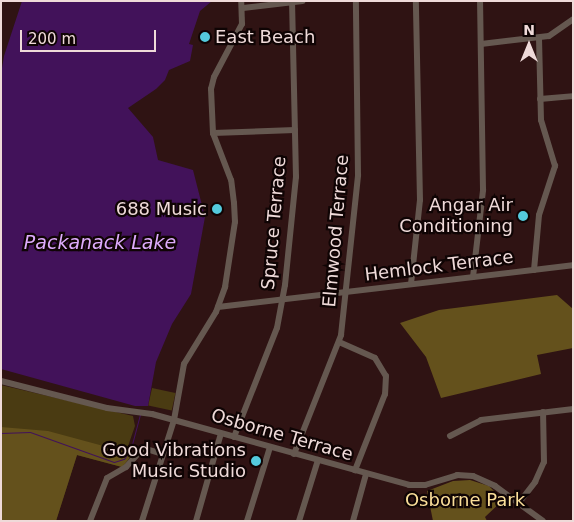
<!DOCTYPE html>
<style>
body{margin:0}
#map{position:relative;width:574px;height:522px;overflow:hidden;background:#2f1313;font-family:"DejaVu Sans",sans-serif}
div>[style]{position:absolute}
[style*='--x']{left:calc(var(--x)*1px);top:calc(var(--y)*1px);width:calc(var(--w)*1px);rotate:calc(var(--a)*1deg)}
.green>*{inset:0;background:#4a3b12;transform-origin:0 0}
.forest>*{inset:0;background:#64511c}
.water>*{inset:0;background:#42125a}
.stream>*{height:1px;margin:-0.5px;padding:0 0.5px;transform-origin:0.5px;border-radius:0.5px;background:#42125a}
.minor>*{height:6px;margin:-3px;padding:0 3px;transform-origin:3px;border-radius:3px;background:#655850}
.dots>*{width:14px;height:14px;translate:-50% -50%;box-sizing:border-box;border:2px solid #0f0404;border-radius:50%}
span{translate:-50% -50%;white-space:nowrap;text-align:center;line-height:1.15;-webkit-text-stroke:4.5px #0f0404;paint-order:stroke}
.poi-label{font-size:18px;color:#efdad9}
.left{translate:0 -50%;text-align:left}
.right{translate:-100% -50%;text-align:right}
.street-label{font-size:18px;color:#efdad9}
.park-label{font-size:18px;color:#fbdf9a}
.water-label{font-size:19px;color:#ddabfc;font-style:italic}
.frame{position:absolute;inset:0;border:2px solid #efdad9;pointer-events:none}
.north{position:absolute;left:504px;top:20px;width:50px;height:50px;-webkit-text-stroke:4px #0f0404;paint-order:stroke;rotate:0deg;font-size:14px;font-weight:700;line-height:20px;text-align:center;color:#efdad9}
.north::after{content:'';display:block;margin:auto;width:18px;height:22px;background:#efdad9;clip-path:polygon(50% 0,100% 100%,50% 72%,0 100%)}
.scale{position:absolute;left:20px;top:30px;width:136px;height:22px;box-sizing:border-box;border:2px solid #efdad9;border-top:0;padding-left:6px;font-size:15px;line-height:18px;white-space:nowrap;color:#efdad9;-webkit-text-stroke:4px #0f0404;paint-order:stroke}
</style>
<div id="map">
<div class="green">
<i style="clip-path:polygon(1px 385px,133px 416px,135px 426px,126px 452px,133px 454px,122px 467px,77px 455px,56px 521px,1px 521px)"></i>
<i style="left:152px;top:388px;width:24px;height:18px;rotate:12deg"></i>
</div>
<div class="forest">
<i style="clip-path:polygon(557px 295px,573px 309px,573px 348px,537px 355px,541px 374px,441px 398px,426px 357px,400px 323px,439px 310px)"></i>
<i style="clip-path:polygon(1px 427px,48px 431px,133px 454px,122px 467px,77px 455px,56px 521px,1px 521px)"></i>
<i style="clip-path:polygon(470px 480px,489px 486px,503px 500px,485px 517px,487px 521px,433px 521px,427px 491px,453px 481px)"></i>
</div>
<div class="water">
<i style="clip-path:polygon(22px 1px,212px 1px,200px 11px,189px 44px,193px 45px,190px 61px,169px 70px,165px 80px,156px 89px,128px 108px,153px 137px,158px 160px,193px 170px,205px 217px,191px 294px,172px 324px,156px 362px,148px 406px,135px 406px,1px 369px,1px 74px,4px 56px)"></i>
</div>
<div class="stream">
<i style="--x:1;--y:433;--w:29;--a:-2"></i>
<i style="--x:30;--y:432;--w:89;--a:19.7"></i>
<i style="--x:114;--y:462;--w:10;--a:-17"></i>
<i style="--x:124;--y:459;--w:13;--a:-58"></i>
<i style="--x:131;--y:448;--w:35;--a:-75"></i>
</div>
<div class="minor">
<i style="--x:243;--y:8;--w:60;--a:-6.7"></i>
<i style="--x:481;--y:44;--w:68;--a:-6.7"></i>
<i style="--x:549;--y:36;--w:29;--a:-35"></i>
<i style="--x:540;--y:99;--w:33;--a:-5"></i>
<i style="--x:213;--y:133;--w:82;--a:-2.1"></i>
<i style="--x:534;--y:270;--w:55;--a:-84.8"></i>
<i style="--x:539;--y:215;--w:52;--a:-71.9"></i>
<i style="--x:555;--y:166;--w:48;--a:-106.9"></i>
<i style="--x:541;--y:120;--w:82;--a:-91.4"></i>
<i style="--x:473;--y:277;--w:88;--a:-83.4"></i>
<i style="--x:483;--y:190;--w:189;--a:-90.9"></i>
<i style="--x:411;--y:284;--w:84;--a:-83.9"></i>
<i style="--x:420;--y:200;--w:199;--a:-91.2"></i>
<i style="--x:218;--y:307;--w:357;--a:-6.7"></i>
<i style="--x:339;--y:342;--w:39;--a:24"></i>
<i style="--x:375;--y:358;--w:21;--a:59"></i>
<i style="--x:386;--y:376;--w:18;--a:93"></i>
<i style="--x:385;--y:394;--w:82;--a:111.5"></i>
<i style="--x:1;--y:381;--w:109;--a:14.3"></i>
<i style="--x:107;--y:408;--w:45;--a:7.6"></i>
<i style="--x:152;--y:414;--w:267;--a:15.4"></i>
<i style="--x:409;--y:485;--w:16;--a:0"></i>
<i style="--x:425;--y:485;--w:34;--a:-17"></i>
<i style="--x:457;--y:475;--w:16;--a:4"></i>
<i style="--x:473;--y:476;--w:24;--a:24"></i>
<i style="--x:495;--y:486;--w:59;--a:36.1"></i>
<i style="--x:450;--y:436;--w:35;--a:-27"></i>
<i style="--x:481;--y:420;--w:93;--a:-6.8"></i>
<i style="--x:234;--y:437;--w:117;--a:-68.5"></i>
<i style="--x:277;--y:328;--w:44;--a:-79.5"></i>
<i style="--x:285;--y:285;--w:109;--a:-84.2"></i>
<i style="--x:296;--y:177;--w:174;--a:-91.3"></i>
<i style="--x:294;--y:454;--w:128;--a:-68.4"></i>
<i style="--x:341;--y:335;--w:161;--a:-83.9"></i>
<i style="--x:358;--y:175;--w:174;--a:-90.7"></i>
<i style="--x:518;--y:504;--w:28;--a:-52"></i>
<i style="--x:535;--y:482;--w:22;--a:-66"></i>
<i style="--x:544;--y:462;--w:50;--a:-91.1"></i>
<i style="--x:90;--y:521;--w:46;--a:-68.4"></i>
<i style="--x:107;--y:478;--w:22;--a:-30"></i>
<i style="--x:126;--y:467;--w:25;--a:-48"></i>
<i style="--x:143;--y:448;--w:21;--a:17"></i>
<i style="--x:142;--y:521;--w:106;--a:-72.4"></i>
<i style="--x:174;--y:420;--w:57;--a:-79.9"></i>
<i style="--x:184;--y:364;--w:61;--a:-58.4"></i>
<i style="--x:216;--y:312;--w:27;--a:-70"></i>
<i style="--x:225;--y:287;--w:66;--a:-81.3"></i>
<i style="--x:235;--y:222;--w:19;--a:-93"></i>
<i style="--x:234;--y:203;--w:23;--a:-97"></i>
<i style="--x:231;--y:180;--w:50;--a:-111"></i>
<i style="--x:213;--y:133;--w:44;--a:-92.6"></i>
<i style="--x:211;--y:89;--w:12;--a:-76"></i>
<i style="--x:214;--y:77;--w:60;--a:-62.2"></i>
<i style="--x:242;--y:24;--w:23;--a:-92"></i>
<i style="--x:196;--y:521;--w:91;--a:-74.1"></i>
<i style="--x:247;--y:521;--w:77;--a:-72.7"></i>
<i style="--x:299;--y:521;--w:64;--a:-72.7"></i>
<i style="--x:353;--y:521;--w:49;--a:-74.5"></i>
</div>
<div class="dots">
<i style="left:205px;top:37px;background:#54cadd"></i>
<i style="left:217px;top:209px;background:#54cadd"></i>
<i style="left:523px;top:216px;background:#54cadd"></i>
<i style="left:256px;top:461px;background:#54cadd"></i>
</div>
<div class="poi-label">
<span class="left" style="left:215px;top:37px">East Beach</span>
<span class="right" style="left:513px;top:216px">Angar Air<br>Conditioning</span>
<span class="right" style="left:207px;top:209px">688 Music</span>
<span class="right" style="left:246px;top:461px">Good Vibrations<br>Music Studio</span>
</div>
<div class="street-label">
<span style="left:274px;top:223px;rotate:-85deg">Spruce Terrace</span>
<span style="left:336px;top:231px;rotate:-85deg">Elmwood Terrace</span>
<span style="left:439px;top:266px;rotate:-7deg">Hemlock Terrace</span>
<span style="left:282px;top:435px;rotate:16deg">Osborne Terrace</span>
</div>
<div class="park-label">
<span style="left:465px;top:500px">Osborne Park</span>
</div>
<div class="water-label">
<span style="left:100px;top:243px">Packanack Lake</span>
</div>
<div class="frame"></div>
<div class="north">N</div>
<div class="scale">200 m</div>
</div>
